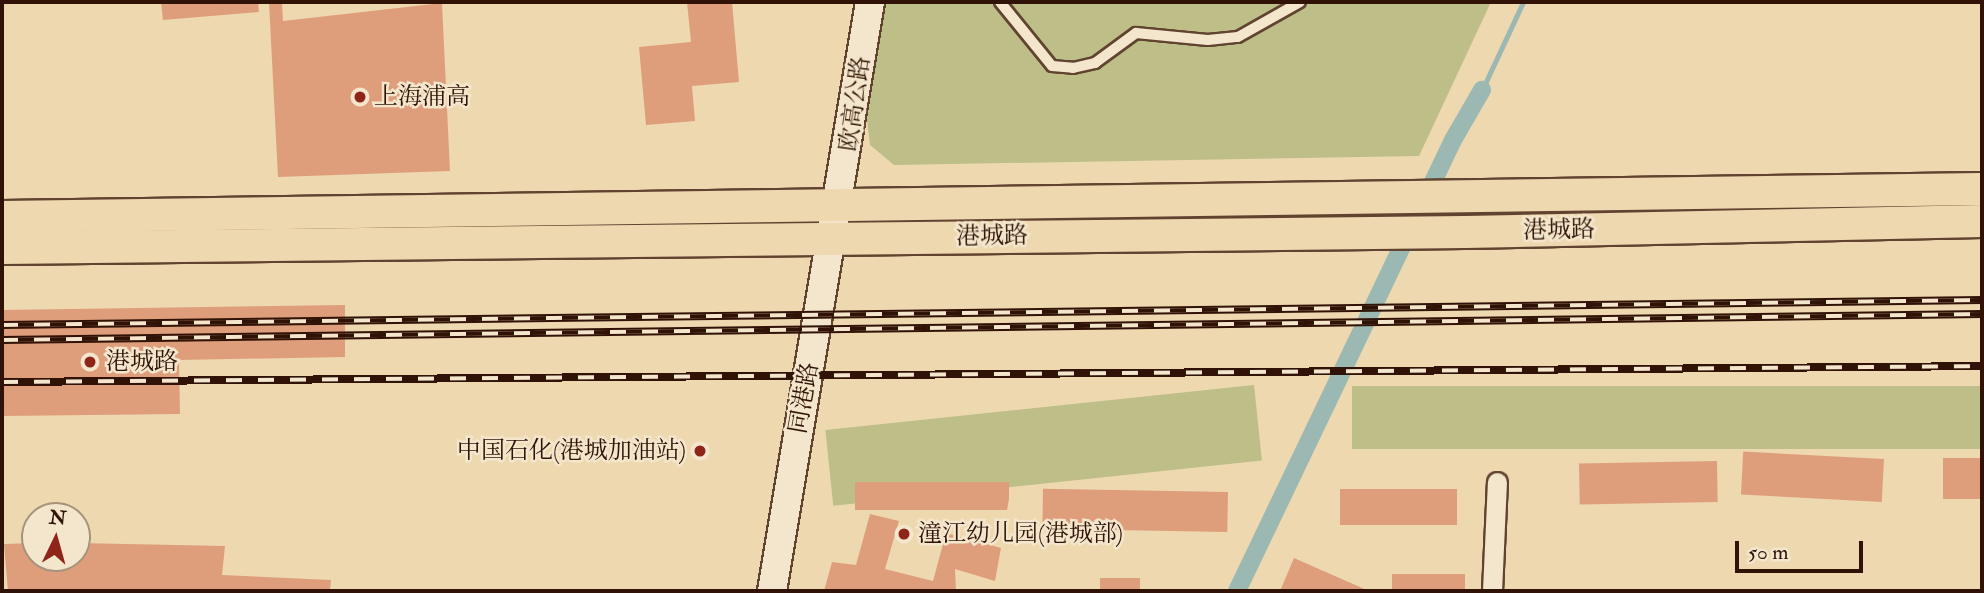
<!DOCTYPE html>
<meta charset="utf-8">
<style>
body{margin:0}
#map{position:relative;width:1984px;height:593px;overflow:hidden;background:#eed8b0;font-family:"IM FELL Double Pica","Noto Serif SC",serif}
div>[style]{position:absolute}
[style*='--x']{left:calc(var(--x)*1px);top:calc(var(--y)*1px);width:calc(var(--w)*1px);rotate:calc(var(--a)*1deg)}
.green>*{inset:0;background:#bdbe88;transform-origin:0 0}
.stream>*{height:5px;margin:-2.5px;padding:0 2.5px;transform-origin:2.5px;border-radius:2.5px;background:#9bb8b2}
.canal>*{height:18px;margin:-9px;padding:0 9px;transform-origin:9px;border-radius:9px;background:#9bb8b2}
.building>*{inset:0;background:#de9e7c;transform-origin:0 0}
.roads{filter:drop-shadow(2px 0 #604430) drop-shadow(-2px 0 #604430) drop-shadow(0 2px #604430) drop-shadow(0 -2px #604430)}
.lane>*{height:10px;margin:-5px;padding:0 5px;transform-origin:5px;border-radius:5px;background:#f4e6cc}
.street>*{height:19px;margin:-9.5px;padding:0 9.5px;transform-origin:9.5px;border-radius:9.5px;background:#f4e6cc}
.secondary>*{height:28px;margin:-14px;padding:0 14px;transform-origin:14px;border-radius:14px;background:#f4e6cc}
.primary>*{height:32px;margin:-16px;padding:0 16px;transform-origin:16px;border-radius:16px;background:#eed8b0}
.rail>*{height:8px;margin-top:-4px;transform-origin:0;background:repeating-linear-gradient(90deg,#f4e6cc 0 16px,#301306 0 32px);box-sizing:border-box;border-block:2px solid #301306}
.dots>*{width:19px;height:19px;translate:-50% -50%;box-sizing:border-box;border:4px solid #f4e6cc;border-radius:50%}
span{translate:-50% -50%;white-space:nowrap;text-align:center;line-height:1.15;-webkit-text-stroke:5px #f4e6cc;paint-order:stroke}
.poi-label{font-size:24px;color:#301306}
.left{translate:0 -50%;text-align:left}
.right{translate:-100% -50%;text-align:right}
.street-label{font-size:24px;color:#301306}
.frame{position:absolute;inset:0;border:4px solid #301306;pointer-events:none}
.north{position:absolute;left:21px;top:502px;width:70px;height:70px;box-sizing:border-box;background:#f4e6cc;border:2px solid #a6927d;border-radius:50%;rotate:5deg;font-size:19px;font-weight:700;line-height:28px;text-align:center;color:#301306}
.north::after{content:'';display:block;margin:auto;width:24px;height:32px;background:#8f2418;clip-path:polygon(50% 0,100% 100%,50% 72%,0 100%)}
.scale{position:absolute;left:1735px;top:541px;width:128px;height:32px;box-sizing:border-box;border:4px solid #301306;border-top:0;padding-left:9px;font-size:21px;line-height:24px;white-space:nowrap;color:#301306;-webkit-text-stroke:5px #f4e6cc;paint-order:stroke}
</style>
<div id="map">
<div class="green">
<i style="clip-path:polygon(885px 2px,1491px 2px,1419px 156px,894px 165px,870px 145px,867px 120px)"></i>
<i style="left:1254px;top:385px;width:76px;height:431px;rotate:84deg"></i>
<i style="left:1982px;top:386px;width:63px;height:630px;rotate:90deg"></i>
</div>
<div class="stream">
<i style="--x:1482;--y:90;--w:97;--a:-65"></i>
</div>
<div class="canal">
<i style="--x:1237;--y:591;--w:500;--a:-64.41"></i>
<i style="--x:1453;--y:140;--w:58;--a:-59.9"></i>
</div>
<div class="building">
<i style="clip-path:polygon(161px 2px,258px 2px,259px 12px,163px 20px)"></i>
<i style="clip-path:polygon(269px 2px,282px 2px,283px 21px,442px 3px,450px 171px,278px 177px)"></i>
<i style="clip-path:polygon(687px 2px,732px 2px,739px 82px,692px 86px,695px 121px,646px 125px,639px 47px,691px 42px)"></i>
<i style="clip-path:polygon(345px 305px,345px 357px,179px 360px,180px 414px,2px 416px,2px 310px)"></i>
<i style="left:1982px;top:458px;width:41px;height:39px;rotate:90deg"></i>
<i style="left:1884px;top:459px;width:43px;height:141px;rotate:93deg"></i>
<i style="left:1717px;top:461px;width:41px;height:138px;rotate:89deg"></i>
<i style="clip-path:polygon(855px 482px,1009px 482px,1009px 499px,1007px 510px,855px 510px)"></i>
<i style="left:1457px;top:489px;width:36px;height:117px;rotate:90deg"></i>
<i style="left:1228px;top:492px;width:40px;height:185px;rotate:91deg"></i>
<i style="clip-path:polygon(870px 514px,899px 521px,885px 569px,933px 581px,946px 533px,1001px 548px,995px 581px,955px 569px,956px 591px,824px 591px,832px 562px,856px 565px)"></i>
<i style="clip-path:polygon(35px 543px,35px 558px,77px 558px,77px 543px,225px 546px,222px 575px,331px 580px,330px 591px,8px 591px,4px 544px)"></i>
<i style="clip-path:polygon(1294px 558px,1369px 591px,1280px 591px)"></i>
<i style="left:1392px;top:574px;width:73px;height:17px"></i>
<i style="left:1140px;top:578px;width:13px;height:40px;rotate:90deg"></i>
</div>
<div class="roads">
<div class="lane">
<i style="--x:1000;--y:2;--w:82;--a:50.9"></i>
<i style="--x:1052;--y:66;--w:21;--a:5"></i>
<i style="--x:1073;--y:68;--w:23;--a:-13"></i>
<i style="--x:1095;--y:63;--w:51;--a:-36.2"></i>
<i style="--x:1136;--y:33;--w:72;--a:5.6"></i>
<i style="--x:1208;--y:40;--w:30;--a:-6"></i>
<i style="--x:1238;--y:37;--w:71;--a:-29.4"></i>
</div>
<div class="street">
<i style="--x:1492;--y:591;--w:109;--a:-87.4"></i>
</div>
<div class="secondary">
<i style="--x:772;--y:591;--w:597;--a:-80.55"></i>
</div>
<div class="primary">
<i style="--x:2;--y:217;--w:1980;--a:-0.81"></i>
<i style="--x:2;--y:248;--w:1463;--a:-0.63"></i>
<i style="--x:1465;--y:232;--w:517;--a:-1.22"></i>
</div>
</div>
<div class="rail">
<i style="--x:2;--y:325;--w:1980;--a:-0.72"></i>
<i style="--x:2;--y:340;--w:1980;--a:-0.75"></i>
<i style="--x:2;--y:382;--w:1980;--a:-0.46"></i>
</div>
<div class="dots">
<i style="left:360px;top:97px;background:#8f2418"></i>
<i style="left:90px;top:362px;background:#8f2418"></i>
<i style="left:700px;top:451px;background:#8f2418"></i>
<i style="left:904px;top:534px;background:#8f2418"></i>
</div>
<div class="poi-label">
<span class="left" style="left:374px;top:97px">上海浦高</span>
<span class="left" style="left:106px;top:362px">港城路</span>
<span class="right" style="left:686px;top:451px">中国石化(港城加油站)</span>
<span class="left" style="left:918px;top:534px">潼江幼儿园(港城部)</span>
</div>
<div class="street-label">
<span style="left:855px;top:104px;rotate:-82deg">欧高公路</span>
<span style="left:1559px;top:230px;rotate:-1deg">港城路</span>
<span style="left:992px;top:236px;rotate:-1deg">港城路</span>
<span style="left:804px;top:398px;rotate:-80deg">同港路</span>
</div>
<div class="frame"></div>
<div class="north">N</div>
<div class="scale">50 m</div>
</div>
